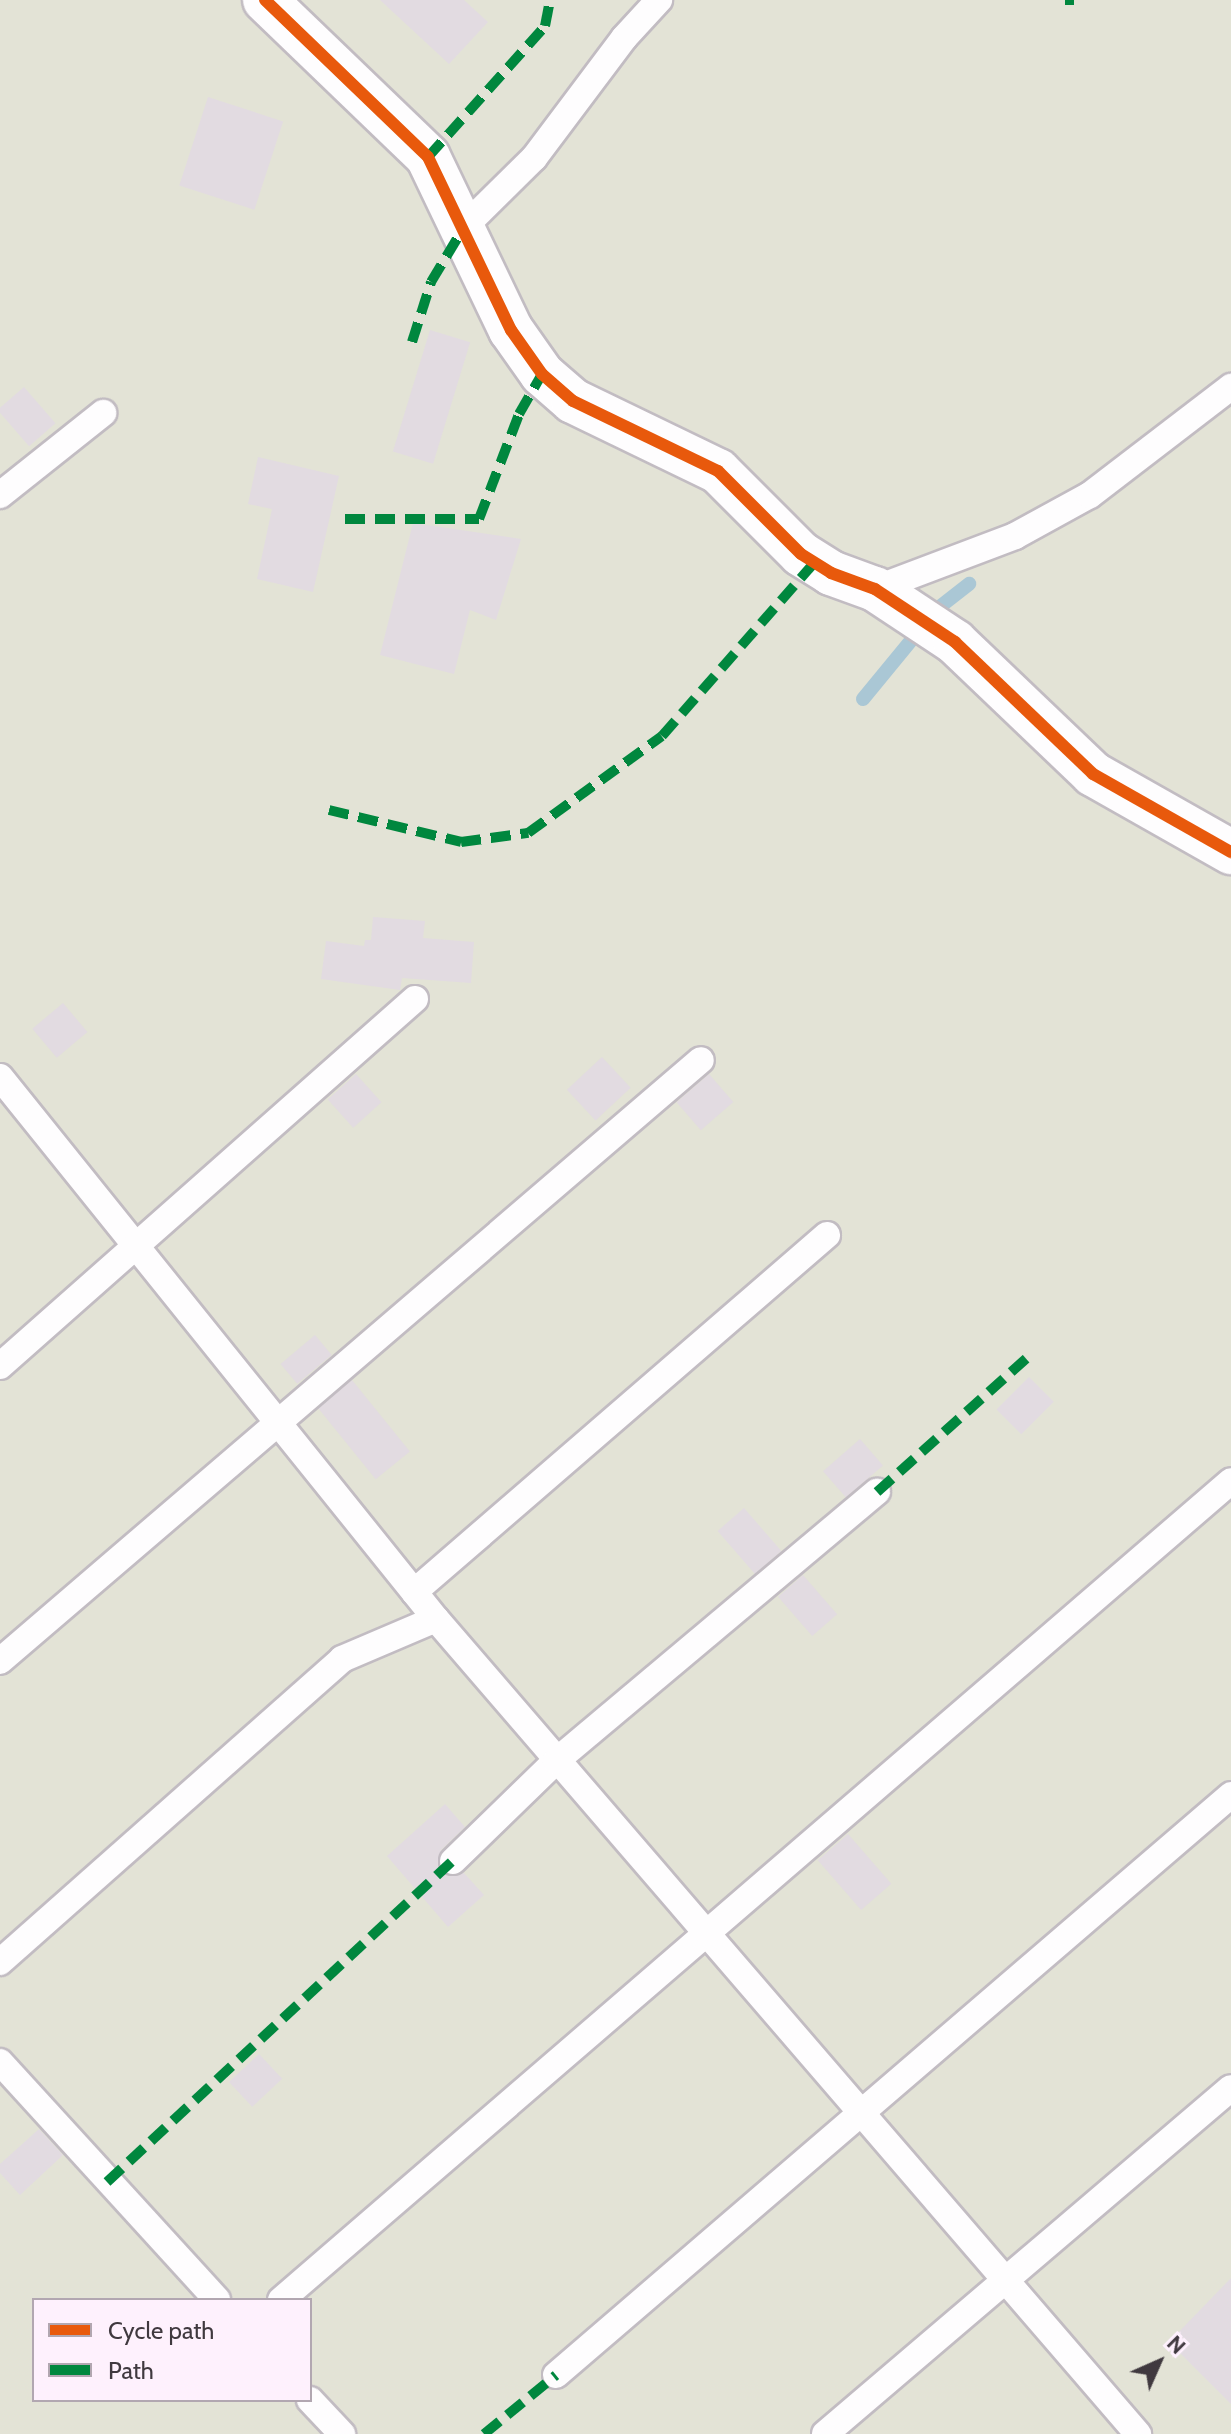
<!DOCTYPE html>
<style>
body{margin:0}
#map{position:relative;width:1231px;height:2434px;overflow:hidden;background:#fbf4fa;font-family:Cabin,sans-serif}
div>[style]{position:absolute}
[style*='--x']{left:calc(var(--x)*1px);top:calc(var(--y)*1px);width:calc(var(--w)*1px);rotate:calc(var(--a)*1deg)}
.green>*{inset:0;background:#e3e3d6}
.stream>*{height:14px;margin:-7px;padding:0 7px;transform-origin:7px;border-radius:7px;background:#aac7d5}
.building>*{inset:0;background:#e2dbe1;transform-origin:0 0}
.roads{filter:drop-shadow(2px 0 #c2bcc2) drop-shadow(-2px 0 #c2bcc2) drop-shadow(0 2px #c2bcc2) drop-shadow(0 -2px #c2bcc2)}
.lane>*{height:26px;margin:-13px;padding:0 13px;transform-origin:13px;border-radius:13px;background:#fefdfe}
.street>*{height:44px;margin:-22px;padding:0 22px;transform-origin:22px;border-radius:22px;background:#fefdfe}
.quiet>*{height:10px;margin-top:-5px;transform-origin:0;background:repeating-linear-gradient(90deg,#00873e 0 20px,transparent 0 30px)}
.cycleway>*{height:12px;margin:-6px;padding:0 6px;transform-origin:6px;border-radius:6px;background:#e8590c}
span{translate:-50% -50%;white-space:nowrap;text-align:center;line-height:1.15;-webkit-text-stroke:6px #fef1fd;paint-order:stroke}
.legend{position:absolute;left:32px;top:2298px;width:280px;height:104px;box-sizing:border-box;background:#fef1fd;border:2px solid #b2a7b1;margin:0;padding:10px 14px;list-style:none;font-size:24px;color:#40393f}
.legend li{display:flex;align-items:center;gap:16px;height:40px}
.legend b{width:40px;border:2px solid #b2a7b1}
.north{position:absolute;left:1119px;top:2322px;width:80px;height:80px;-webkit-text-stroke:6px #fef1fd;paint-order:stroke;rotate:45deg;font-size:22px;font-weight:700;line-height:32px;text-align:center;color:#40393f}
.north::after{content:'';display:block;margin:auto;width:28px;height:36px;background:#40393f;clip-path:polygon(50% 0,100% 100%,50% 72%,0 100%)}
</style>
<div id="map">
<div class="green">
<i style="clip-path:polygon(evenodd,0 0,1231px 0,1231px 2434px,0 2434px,0 0,34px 2300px,310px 2300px,310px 2400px,34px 2400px,34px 2300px)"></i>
</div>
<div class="stream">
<i style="--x:863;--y:699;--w:117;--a:-50.6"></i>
<i style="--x:937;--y:609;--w:41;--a:-38"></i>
</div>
<div class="building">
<i style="clip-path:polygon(380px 0,464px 0,488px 22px,449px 64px)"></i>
<i style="left:208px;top:97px;width:79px;height:93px;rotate:18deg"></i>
<i style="left:430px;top:330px;width:42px;height:127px;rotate:17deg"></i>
<i style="left:24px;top:387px;width:48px;height:35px;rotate:49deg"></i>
<i style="clip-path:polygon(258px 457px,339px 476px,313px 592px,257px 579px,272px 509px,248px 504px)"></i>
<i style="clip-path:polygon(413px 523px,521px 539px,496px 620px,470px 610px,454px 674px,380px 655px)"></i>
<i style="clip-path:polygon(373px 917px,425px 921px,423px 938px,474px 942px,471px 983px,402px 978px,400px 990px,321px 979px,326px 941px,364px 946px,365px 940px,371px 940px)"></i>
<i style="left:63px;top:1003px;width:38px;height:40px;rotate:50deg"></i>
<i style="left:602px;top:1057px;width:42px;height:48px;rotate:47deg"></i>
<i style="left:356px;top:1074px;width:38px;height:38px;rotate:48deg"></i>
<i style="left:709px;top:1074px;width:37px;height:43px;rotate:49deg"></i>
<i style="left:315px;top:1335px;width:26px;height:45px;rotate:50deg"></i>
<i style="left:1029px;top:1377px;width:35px;height:46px;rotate:45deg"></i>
<i style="left:352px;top:1380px;width:92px;height:44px;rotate:51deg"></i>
<i style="left:860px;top:1439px;width:35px;height:49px;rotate:49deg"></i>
<i style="left:744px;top:1508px;width:57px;height:35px;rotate:49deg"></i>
<i style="left:803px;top:1575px;width:52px;height:33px;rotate:49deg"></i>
<i style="clip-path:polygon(445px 1804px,465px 1827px,441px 1850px,438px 1866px,449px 1876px,464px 1873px,484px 1895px,448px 1927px,387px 1856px)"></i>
<i style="left:848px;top:1834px;width:66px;height:40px;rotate:49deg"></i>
<i style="left:259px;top:2054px;width:34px;height:41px;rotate:47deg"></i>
<i style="clip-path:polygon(39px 2129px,63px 2155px,20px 2195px,0 2173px,0 2164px)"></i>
<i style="clip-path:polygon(1231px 2278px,1231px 2404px,1169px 2342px)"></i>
</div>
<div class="roads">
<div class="lane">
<i style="--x:464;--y:227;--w:98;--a:-44.6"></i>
<i style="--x:534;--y:158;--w:150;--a:-53.1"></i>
<i style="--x:624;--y:38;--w:52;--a:-47.4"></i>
<i style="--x:0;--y:495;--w:132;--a:-38.5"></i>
<i style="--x:875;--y:589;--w:150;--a:-20.7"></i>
<i style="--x:1015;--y:536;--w:85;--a:-28.7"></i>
<i style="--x:1090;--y:495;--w:178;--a:-37.5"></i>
<i style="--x:0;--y:1077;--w:696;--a:51.19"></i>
<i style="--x:436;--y:1619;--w:1076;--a:49.26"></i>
<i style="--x:0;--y:1366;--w:554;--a:-41.49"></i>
<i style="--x:414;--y:1592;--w:546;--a:-40.84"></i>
<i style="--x:0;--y:1661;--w:923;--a:-40.61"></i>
<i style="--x:453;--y:1861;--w:144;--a:-44.2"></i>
<i style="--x:556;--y:1761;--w:419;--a:-40"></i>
<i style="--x:0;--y:1962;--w:457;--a:-41.5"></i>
<i style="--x:342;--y:1659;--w:102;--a:-23.1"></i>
<i style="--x:0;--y:2062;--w:322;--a:47.6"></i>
<i style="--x:281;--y:2300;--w:1254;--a:-40.76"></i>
<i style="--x:556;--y:2375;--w:890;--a:-40.67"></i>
<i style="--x:310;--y:2400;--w:47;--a:46.7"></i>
<i style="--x:825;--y:2434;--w:533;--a:-40.44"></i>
</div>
<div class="street">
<i style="--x:265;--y:0;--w:226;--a:43.9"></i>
<i style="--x:428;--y:157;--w:192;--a:64.4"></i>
<i style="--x:511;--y:330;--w:54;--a:54.8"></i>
<i style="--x:542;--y:374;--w:41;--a:41.1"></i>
<i style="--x:573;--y:401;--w:161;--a:25.8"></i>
<i style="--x:718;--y:471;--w:117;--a:45"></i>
<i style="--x:801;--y:554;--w:36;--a:32"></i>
<i style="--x:831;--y:573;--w:47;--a:20"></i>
<i style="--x:875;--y:589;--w:96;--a:33.5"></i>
<i style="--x:955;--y:642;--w:191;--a:43.7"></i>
<i style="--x:1093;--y:774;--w:159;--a:29.5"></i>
</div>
</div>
<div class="quiet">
<i style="--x:1065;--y:0;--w:9;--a:0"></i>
<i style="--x:428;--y:157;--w:176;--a:-48.2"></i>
<i style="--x:545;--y:26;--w:26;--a:-79"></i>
<i style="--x:412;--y:342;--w:63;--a:-72.4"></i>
<i style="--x:431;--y:282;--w:64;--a:-59"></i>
<i style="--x:345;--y:519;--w:134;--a:0"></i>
<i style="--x:479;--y:519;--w:112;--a:-69.1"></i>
<i style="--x:519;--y:414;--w:46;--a:-60.1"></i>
<i style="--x:329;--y:810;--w:136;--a:13.6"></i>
<i style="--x:461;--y:842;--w:68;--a:-7.7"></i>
<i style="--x:528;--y:833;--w:165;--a:-35.9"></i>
<i style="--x:662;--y:736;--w:230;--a:-48.7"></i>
<i style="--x:877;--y:1492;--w:201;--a:-41.8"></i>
<i style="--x:107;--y:2182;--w:472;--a:-42.9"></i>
<i style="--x:484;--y:2434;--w:93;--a:-39.3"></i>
</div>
<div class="cycleway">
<i style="--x:265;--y:0;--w:226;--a:43.9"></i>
<i style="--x:428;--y:157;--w:192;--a:64.4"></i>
<i style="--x:511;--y:330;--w:54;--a:54.8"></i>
<i style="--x:542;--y:374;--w:41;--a:41.1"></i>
<i style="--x:573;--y:401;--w:161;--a:25.8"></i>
<i style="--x:718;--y:471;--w:117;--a:45"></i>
<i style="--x:801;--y:554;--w:36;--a:32"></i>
<i style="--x:831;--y:573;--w:47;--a:20"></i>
<i style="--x:875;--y:589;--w:96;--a:33.5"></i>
<i style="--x:955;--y:642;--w:191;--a:43.7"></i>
<i style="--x:1093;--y:774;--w:159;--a:29.5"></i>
</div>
<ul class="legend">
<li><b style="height:10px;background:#e8590c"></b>Cycle path</li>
<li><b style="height:10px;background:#00873e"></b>Path</li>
</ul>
<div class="north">N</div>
</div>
